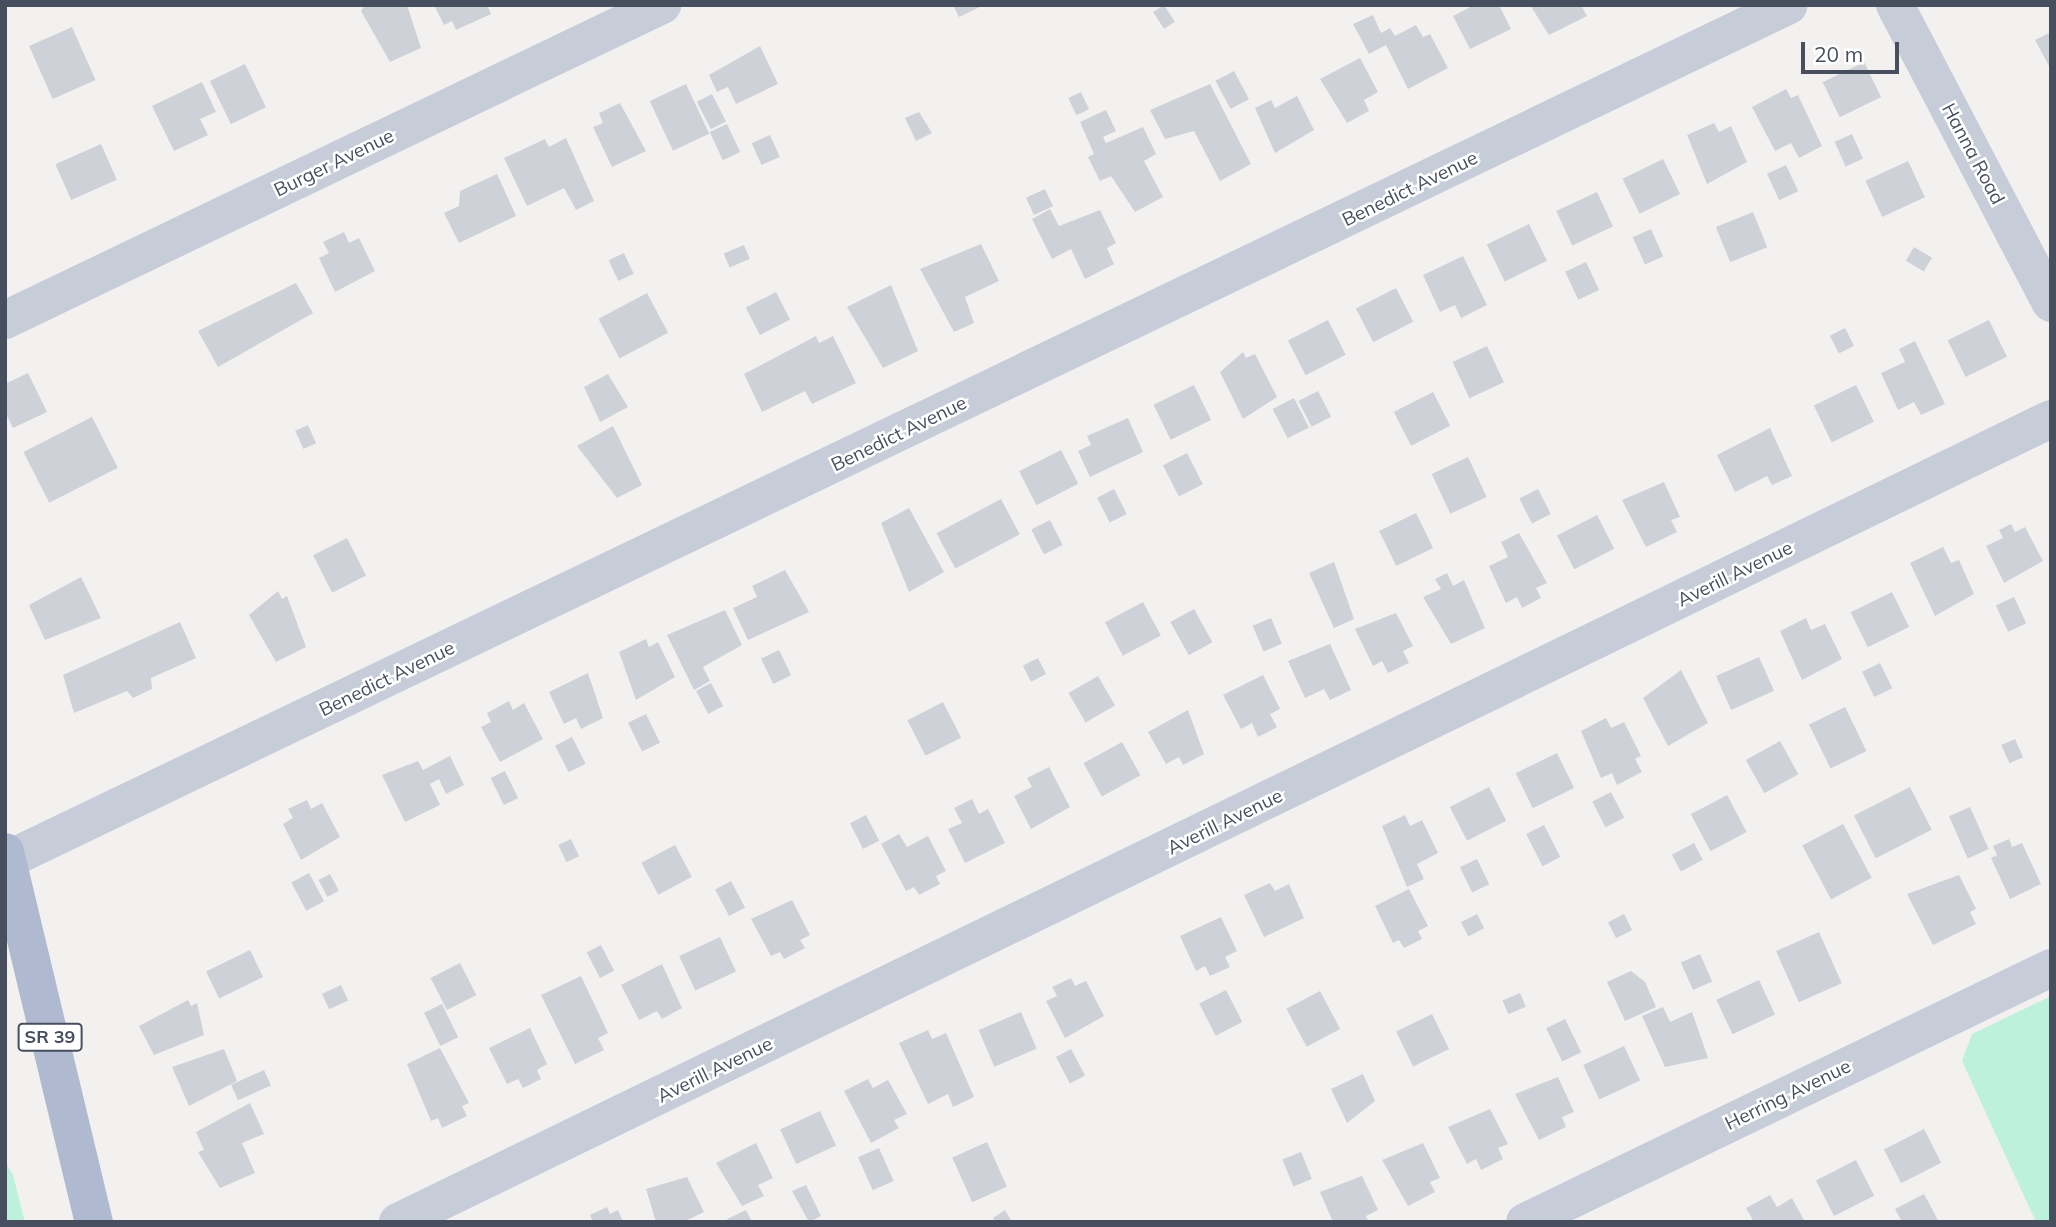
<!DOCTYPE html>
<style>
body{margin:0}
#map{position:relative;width:2056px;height:1227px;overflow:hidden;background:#f3f1f0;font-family:Mulish,sans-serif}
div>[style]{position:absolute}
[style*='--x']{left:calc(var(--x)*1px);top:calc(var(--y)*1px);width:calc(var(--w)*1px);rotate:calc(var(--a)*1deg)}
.green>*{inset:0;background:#bef1dc}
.building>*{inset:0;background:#cfd1d8;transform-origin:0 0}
.minor>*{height:38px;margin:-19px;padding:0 19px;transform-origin:19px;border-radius:19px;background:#c6ccd8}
.major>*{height:38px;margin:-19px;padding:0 19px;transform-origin:19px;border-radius:19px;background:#afb9cf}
span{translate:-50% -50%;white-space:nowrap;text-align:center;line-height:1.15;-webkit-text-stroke:5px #fff;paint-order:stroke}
.shield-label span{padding:2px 5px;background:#fff;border:2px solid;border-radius:5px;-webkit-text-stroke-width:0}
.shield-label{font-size:18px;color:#474f5e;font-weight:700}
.street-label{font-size:19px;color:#474f5e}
.frame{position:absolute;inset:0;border:7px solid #474f5e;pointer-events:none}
.scale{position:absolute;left:1801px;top:42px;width:98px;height:32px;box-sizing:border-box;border:4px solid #474f5e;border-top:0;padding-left:9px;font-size:21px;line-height:24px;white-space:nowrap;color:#474f5e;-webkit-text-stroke:5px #fff;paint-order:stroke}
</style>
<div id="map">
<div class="green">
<i style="clip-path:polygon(2051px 996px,2051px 1222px,2036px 1222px,1962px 1061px,1972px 1034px)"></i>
<i style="clip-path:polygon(5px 1161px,13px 1175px,25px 1222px,5px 1222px)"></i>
</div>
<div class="building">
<i style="clip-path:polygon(365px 5px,407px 5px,421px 48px,390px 62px,361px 11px)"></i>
<i style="clip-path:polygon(434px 5px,487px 5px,491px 14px,456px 30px,452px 21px,444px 25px)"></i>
<i style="clip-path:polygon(953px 5px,984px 5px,959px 17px)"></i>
<i style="left:1164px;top:5px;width:20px;height:13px;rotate:57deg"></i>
<i style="clip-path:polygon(1474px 5px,1499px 5px,1511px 29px,1470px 49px,1453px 16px)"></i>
<i style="clip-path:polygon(1530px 5px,1581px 5px,1587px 16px,1549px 35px)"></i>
<i style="clip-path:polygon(1373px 15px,1381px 33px,1390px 28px,1395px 36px,1416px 25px,1423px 37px,1430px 34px,1448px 68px,1408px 89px,1386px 45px,1369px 54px,1353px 24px)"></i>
<i style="left:72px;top:27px;width:58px;height:47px;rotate:66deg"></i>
<i style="clip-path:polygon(2051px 32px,2051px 65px,2049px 66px,2035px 40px)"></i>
<i style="clip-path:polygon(760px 46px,778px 84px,736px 104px,728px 87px,717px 92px,709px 75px)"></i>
<i style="clip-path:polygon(1360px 58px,1378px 92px,1364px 100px,1369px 111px,1347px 123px,1320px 79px)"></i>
<i style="left:1864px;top:62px;width:39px;height:46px;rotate:64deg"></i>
<i style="left:245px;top:64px;width:48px;height:39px;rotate:64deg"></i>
<i style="left:1234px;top:71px;width:32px;height:21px;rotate:62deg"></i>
<i style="clip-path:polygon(202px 82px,216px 112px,200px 119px,208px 135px,174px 151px,152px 106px)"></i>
<i style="left:686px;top:84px;width:55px;height:40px;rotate:65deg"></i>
<i style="clip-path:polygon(1210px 84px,1251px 164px,1220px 181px,1194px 131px,1165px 139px,1150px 110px)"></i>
<i style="clip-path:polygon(1786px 89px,1791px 98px,1798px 95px,1822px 146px,1799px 158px,1791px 143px,1775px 151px,1752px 107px)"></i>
<i style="left:1081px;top:92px;width:19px;height:14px;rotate:65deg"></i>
<i style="left:712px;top:94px;width:31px;height:17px;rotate:63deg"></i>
<i style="clip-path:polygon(1297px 96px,1314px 130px,1275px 153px,1255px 108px,1271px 100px,1275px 108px)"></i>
<i style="clip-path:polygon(620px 103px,646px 151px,612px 167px,593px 127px,603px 123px,599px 113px)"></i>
<i style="clip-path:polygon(1106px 110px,1116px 131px,1103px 137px,1106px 143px,1143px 127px,1156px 154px,1144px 161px,1163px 197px,1135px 212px,1111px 176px,1100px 181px,1088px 157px,1094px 154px,1080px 122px)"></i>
<i style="clip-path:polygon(919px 112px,932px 133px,916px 141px,905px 118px)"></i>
<i style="clip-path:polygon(1714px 123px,1719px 132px,1731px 126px,1747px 162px,1707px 184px,1687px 135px)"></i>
<i style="left:727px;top:124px;width:31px;height:19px;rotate:65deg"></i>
<i style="left:1852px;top:134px;width:27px;height:19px;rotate:66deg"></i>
<i style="left:770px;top:135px;width:24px;height:20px;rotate:66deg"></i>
<i style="clip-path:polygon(566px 138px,594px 201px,576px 210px,564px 188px,527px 206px,504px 158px,545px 139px,549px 147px)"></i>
<i style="left:101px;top:144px;width:39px;height:50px;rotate:66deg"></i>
<i style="left:1663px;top:159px;width:39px;height:45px;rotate:64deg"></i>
<i style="left:1908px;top:161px;width:40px;height:47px;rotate:65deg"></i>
<i style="left:1786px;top:165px;width:29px;height:21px;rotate:65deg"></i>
<i style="clip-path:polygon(497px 174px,516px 216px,459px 243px,444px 213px,459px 206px,460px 191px)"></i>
<i style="left:1045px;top:189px;width:19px;height:21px;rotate:65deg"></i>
<i style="left:1597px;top:192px;width:38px;height:45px;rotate:65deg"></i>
<i style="clip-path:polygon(1050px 209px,1059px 226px,1100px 210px,1116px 243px,1107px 248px,1114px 264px,1085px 279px,1071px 249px,1052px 259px,1032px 219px)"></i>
<i style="left:1753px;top:212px;width:38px;height:40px;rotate:68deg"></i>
<i style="left:1529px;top:224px;width:41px;height:47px;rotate:64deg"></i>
<i style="left:1651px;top:229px;width:30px;height:20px;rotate:66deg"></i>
<i style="clip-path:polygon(344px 232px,349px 243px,359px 238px,375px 271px,335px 292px,319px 258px,329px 253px,323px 242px)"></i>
<i style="clip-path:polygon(981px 244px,999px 281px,965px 297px,974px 323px,954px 332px,920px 269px)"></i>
<i style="left:744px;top:245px;width:15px;height:22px;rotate:67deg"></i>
<i style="left:1914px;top:247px;width:21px;height:16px;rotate:31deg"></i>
<i style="left:624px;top:253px;width:23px;height:17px;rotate:65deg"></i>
<i style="clip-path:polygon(1463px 256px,1487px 305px,1461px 318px,1455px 305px,1440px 312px,1423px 275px)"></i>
<i style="left:1586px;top:262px;width:31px;height:23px;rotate:65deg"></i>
<i style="clip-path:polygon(296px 283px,313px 313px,218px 367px,198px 331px)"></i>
<i style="clip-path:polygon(891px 285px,918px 351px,883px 368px,847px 307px)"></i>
<i style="left:1396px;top:288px;width:38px;height:45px;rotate:63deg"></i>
<i style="left:776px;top:292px;width:31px;height:34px;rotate:63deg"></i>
<i style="left:647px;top:293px;width:45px;height:55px;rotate:62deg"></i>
<i style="left:1328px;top:320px;width:39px;height:45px;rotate:63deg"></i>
<i style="left:1989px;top:320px;width:41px;height:46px;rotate:64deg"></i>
<i style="left:1845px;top:328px;width:20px;height:17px;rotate:63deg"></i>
<i style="clip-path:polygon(816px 336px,819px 343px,833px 336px,856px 383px,812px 404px,805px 391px,762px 412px,744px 374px)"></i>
<i style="clip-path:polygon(1915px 341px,1945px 404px,1921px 415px,1914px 402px,1898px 410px,1881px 373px,1905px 362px,1899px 349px)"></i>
<i style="left:1487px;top:346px;width:40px;height:38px;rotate:65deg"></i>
<i style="clip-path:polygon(1243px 352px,1246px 358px,1255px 354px,1277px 397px,1243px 419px,1220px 372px)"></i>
<i style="clip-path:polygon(28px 373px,47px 412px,13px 428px,5px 412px,5px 384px)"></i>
<i style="clip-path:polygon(608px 374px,628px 407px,600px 422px,584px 387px)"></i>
<i style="left:1194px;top:385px;width:39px;height:45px;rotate:64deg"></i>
<i style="left:1856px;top:385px;width:41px;height:47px;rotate:64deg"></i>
<i style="left:1318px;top:391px;width:29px;height:22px;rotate:63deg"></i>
<i style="left:1433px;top:392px;width:38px;height:44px;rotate:63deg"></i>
<i style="left:1294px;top:398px;width:33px;height:24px;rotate:63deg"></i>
<i style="left:92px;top:417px;width:57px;height:77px;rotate:63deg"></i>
<i style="clip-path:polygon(1128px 418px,1143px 452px,1090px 477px,1078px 451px,1091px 445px,1087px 436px)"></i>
<i style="left:308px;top:425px;width:20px;height:14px;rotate:66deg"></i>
<i style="clip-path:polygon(613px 426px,642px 485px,617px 498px,577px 446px)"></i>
<i style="clip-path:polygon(1770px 428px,1792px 476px,1772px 485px,1767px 476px,1735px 492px,1717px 455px)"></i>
<i style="left:1061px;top:450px;width:38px;height:47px;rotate:63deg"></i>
<i style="left:1187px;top:453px;width:35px;height:27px;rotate:63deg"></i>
<i style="left:1468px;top:457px;width:44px;height:40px;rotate:65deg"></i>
<i style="clip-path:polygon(1664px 482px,1680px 517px,1671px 520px,1677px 532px,1646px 547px,1622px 500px)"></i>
<i style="left:1114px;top:489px;width:28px;height:19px;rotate:63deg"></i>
<i style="left:1538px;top:489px;width:28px;height:21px;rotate:63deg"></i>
<i style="left:1001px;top:499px;width:40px;height:73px;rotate:62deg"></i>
<i style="clip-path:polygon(909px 508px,944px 572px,909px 592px,881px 523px)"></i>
<i style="left:1416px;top:513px;width:39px;height:41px;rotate:64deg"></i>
<i style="left:1597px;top:515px;width:38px;height:45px;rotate:63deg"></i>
<i style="left:1050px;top:520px;width:28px;height:21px;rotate:63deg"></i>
<i style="clip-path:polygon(2011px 524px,2015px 532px,2025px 527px,2043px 561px,2004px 583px,1986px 546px,2003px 538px,1999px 530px)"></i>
<i style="clip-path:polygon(1519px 533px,1547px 583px,1536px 588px,1541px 598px,1522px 608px,1517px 597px,1506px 603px,1489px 566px,1508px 557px,1501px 542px)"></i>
<i style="left:347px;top:538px;width:42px;height:38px;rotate:63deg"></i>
<i style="clip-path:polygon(1943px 547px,1951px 563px,1959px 560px,1974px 594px,1935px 616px,1910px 563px)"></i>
<i style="clip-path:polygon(1334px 562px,1354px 619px,1334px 628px,1309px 573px)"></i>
<i style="clip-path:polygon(785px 570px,809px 612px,748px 640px,733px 608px,757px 597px,752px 586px)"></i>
<i style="clip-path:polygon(1447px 573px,1453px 586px,1464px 580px,1485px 628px,1451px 644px,1423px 597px,1441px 589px,1435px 579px)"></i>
<i style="clip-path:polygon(81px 577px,101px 618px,45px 640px,29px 605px)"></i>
<i style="clip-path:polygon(278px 591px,282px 599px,287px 596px,306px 647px,276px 662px,249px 615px)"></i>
<i style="left:1892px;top:592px;width:39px;height:46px;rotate:64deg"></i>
<i style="left:2014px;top:597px;width:29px;height:20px;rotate:65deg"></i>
<i style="left:1143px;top:602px;width:38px;height:43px;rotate:62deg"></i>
<i style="left:1194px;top:609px;width:38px;height:27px;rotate:61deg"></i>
<i style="clip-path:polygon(725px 610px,742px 645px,703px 667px,710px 681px,694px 690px,667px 635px)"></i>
<i style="clip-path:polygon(1396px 613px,1413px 646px,1403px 651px,1409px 663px,1388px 673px,1382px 661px,1373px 666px,1355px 629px)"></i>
<i style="left:1271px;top:618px;width:28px;height:20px;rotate:67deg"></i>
<i style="clip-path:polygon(1806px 618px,1811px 630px,1825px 624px,1842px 659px,1802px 680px,1780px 631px)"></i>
<i style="clip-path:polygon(180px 622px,196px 658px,151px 678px,152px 689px,133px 698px,127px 691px,74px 713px,63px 675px)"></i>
<i style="clip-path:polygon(646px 639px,649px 647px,658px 642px,675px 677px,636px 700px,619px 652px)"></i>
<i style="clip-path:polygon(1330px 644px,1351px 690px,1330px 700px,1324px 689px,1305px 698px,1288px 661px)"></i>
<i style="left:779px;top:650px;width:28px;height:20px;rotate:64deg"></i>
<i style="left:1759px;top:657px;width:37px;height:47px;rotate:66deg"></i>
<i style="left:1038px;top:658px;width:18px;height:17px;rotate:63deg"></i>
<i style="left:1880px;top:663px;width:28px;height:20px;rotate:64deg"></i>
<i style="clip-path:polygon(1681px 670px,1708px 723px,1668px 746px,1643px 698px)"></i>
<i style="clip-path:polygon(588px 673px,603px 718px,581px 729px,576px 718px,564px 724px,549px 692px)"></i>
<i style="clip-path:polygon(1263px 675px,1280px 709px,1270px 714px,1277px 727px,1258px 737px,1252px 723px,1241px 729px,1223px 695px)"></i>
<i style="left:1098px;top:676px;width:34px;height:34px;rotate:60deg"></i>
<i style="left:711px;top:683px;width:26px;height:17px;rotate:62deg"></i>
<i style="clip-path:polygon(509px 701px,513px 710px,524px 703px,543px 739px,500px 762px,481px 727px,491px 722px,487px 713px)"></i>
<i style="left:943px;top:702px;width:40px;height:40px;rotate:63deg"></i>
<i style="left:1845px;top:707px;width:49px;height:40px;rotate:64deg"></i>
<i style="clip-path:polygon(1188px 710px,1204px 754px,1183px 765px,1179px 757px,1166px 764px,1148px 732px)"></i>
<i style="left:646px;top:714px;width:32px;height:20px;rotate:64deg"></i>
<i style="clip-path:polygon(1606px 718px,1611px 728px,1624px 722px,1641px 756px,1635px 759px,1642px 772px,1617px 785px,1612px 773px,1601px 778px,1581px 731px)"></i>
<i style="left:572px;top:737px;width:30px;height:19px;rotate:63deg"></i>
<i style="left:2015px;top:739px;width:20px;height:15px;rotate:66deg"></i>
<i style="left:1780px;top:741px;width:38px;height:39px;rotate:61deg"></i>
<i style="left:1122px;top:742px;width:38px;height:44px;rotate:61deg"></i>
<i style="left:1557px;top:753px;width:39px;height:46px;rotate:64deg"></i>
<i style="clip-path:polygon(450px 756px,464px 785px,446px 794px,439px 779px,430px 784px,440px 805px,405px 822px,382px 775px,418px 761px,423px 770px)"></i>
<i style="clip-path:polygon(1049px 767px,1070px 807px,1031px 829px,1014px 796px,1032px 787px,1027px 778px)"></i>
<i style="left:505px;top:771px;width:30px;height:16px;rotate:64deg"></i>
<i style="left:1489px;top:787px;width:38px;height:44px;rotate:63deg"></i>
<i style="left:1910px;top:787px;width:48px;height:63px;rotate:63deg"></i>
<i style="left:1611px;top:792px;width:29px;height:21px;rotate:63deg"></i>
<i style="left:1727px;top:795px;width:42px;height:41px;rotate:62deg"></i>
<i style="clip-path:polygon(972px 799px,979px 814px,988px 809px,1005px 843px,965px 863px,948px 829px,962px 823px,954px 808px)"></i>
<i style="clip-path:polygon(307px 800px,311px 809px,322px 803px,340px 837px,301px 860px,283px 824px,293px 818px,288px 809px)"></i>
<i style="left:1970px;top:807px;width:46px;height:23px;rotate:66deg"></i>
<i style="left:866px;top:815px;width:29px;height:18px;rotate:63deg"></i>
<i style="clip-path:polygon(1405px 815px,1410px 826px,1422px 820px,1438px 853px,1417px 864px,1424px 879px,1407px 887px,1382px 826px)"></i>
<i style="left:1843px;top:824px;width:61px;height:46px;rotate:62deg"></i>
<i style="left:1544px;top:825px;width:36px;height:20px;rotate:63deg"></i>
<i style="clip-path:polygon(899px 834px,907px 847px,928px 836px,946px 871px,936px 876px,940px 884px,919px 895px,914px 887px,906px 891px,881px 844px)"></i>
<i style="left:571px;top:839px;width:19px;height:14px;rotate:65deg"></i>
<i style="clip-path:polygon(2009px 839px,2012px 847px,2022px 843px,2041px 884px,2010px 899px,1991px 858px,1997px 855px,1993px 846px)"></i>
<i style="left:1694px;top:843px;width:19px;height:25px;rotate:62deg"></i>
<i style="left:675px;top:845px;width:36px;height:38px;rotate:62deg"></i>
<i style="left:1477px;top:859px;width:28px;height:19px;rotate:64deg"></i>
<i style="left:309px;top:873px;width:32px;height:20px;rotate:62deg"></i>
<i style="left:330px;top:874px;width:19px;height:13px;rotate:62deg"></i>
<i style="clip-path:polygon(1959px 875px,1976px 909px,1970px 912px,1976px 924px,1933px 945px,1907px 894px)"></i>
<i style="left:731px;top:881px;width:30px;height:18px;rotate:62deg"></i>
<i style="clip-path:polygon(1270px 883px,1275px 891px,1289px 884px,1304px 918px,1264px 937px,1244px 895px)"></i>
<i style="clip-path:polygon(1409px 889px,1428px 926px,1418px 931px,1422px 939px,1404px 948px,1399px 940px,1393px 943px,1375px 906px)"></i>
<i style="clip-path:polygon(792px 900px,810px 935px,800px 940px,805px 948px,784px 959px,780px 952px,771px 956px,751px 919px)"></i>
<i style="left:1477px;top:914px;width:16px;height:18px;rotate:63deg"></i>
<i style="left:1624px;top:914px;width:18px;height:18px;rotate:63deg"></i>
<i style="clip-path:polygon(1221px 917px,1237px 951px,1225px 957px,1230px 967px,1210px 976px,1205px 966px,1196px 971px,1180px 936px)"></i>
<i style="left:1819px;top:932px;width:56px;height:47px;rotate:66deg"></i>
<i style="left:720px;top:937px;width:38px;height:45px;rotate:65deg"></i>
<i style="left:601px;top:945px;width:29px;height:16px;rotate:63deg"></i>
<i style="left:250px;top:950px;width:30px;height:49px;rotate:64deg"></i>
<i style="left:1700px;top:954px;width:30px;height:21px;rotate:66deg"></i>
<i style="left:460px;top:963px;width:36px;height:33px;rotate:63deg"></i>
<i style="clip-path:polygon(662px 964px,682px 1008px,662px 1019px,657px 1011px,639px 1020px,621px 985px)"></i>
<i style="clip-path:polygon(1631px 971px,1645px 982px,1656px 1007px,1625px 1021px,1607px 982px)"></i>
<i style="clip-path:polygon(581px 976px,608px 1033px,598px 1038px,604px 1050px,575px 1064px,541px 995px)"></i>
<i style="clip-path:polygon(1071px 978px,1075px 986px,1086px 981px,1104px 1016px,1065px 1038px,1046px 1001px,1057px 996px,1052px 987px)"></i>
<i style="left:1759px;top:980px;width:38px;height:47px;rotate:65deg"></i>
<i style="left:341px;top:985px;width:17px;height:21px;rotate:65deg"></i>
<i style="left:1226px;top:990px;width:36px;height:30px;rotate:63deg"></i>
<i style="left:1320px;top:991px;width:43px;height:38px;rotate:62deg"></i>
<i style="left:1520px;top:993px;width:15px;height:19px;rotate:67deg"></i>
<i style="clip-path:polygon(188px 1000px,191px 1006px,197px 1003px,204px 1035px,154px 1055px,139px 1026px)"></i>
<i style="left:442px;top:1004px;width:37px;height:20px;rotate:64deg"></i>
<i style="clip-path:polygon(1663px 1007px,1670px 1022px,1692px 1012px,1708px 1058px,1665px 1067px,1642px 1016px)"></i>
<i style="left:1021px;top:1012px;width:40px;height:46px;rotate:67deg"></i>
<i style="left:1432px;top:1014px;width:39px;height:40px;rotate:64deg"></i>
<i style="left:1565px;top:1019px;width:37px;height:21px;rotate:64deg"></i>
<i style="clip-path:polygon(530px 1028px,547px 1064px,537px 1070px,541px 1079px,523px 1088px,518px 1079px,507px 1084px,489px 1048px)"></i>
<i style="clip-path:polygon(928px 1030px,932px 1039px,946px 1033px,974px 1097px,953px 1107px,948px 1094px,928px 1104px,899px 1043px)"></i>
<i style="left:1624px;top:1046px;width:38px;height:45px;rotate:65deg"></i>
<i style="clip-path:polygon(440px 1048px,469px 1103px,462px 1106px,467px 1116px,442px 1128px,438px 1118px,431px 1121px,407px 1064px)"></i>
<i style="clip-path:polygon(224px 1049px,237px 1081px,189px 1106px,172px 1067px)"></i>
<i style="left:1071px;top:1049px;width:30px;height:17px;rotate:62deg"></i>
<i style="left:264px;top:1070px;width:17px;height:36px;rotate:66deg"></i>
<i style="clip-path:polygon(1363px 1074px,1375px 1101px,1347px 1123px,1331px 1089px)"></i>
<i style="clip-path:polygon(1558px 1077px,1574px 1112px,1562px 1117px,1566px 1127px,1539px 1140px,1515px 1094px)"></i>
<i style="clip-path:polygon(868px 1079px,873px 1088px,888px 1080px,907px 1114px,894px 1120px,899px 1128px,871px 1143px,844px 1091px)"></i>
<i style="clip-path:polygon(250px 1103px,264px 1134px,242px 1143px,255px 1173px,220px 1188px,198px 1152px,204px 1150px,196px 1132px)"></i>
<i style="clip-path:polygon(1490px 1109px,1508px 1144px,1498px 1148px,1503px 1159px,1481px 1170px,1476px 1159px,1467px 1164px,1448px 1127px)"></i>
<i style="left:820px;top:1111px;width:38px;height:44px;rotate:65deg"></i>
<i style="left:1924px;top:1129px;width:38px;height:45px;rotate:63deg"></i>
<i style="left:987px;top:1142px;width:49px;height:38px;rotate:66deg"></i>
<i style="clip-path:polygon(756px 1143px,773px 1178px,758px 1185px,764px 1196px,742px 1206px,716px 1163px)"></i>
<i style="clip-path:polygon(1423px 1143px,1440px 1178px,1430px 1182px,1435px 1192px,1408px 1206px,1382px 1160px)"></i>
<i style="left:879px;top:1148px;width:36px;height:23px;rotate:66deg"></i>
<i style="left:1301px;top:1152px;width:29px;height:20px;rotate:68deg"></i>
<i style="left:1856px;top:1160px;width:40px;height:45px;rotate:63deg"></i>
<i style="clip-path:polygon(1362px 1176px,1378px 1210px,1366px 1216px,1369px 1222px,1333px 1222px,1320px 1192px)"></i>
<i style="clip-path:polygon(687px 1177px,704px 1212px,683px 1222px,656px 1222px,646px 1189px)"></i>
<i style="clip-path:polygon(806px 1185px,821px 1216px,809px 1222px,792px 1191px)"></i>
<i style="clip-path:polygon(1924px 1194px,1938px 1220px,1902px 1222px,1895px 1209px)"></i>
<i style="clip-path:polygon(1770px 1195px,1777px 1207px,1792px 1198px,1805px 1222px,1754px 1222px,1746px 1208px)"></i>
<i style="clip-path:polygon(607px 1207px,610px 1214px,618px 1210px,623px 1222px,593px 1222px,590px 1215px)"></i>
<i style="clip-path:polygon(746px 1210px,752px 1222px,729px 1222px,727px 1219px)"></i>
<i style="clip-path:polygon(1005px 1210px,1012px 1222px,996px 1222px,993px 1218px)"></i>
</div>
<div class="minor">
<i style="--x:1895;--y:5;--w:336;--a:62.4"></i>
<i style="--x:5;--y:320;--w:729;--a:-25.62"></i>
<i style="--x:7;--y:860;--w:1976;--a:-25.63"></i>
<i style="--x:398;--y:1222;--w:1838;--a:-25.91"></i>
<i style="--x:1525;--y:1222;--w:584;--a:-25.78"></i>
</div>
<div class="major">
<i style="--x:5;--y:852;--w:381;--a:76.5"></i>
</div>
<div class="shield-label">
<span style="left:50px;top:1037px">SR 39</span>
</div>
<div class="street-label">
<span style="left:1973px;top:154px;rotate:62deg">Hanna Road</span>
<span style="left:334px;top:163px;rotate:-26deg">Burger Avenue</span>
<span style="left:1410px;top:189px;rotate:-26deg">Benedict Avenue</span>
<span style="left:899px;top:434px;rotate:-26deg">Benedict Avenue</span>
<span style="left:1735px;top:574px;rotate:-26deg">Averill Avenue</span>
<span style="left:387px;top:679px;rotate:-26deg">Benedict Avenue</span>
<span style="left:1225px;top:822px;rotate:-26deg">Averill Avenue</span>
<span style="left:715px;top:1070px;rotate:-26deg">Averill Avenue</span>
<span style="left:1788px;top:1095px;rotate:-26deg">Herring Avenue</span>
</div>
<div class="frame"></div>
<div class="scale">20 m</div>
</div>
